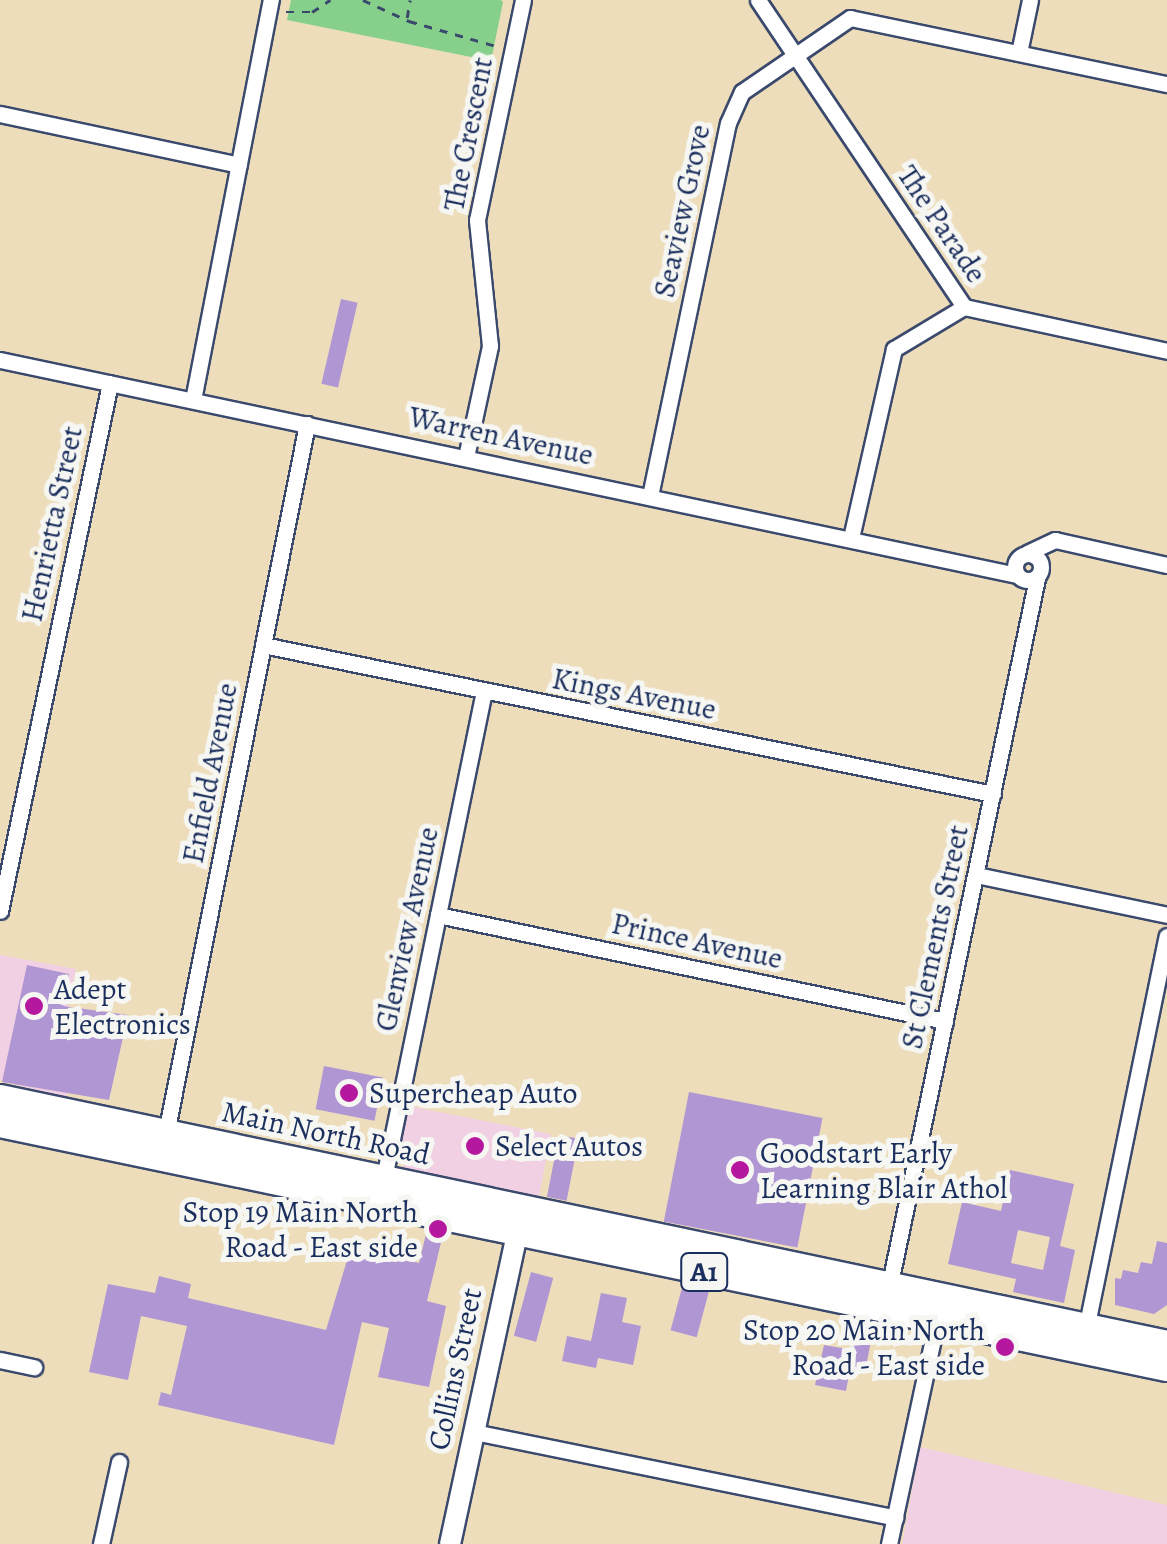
<!DOCTYPE html>
<style>
body{margin:0}
#map{position:relative;width:1167px;height:1544px;overflow:hidden;background:#edddbb;font-family:Alegreya,serif}
div>[style]{position:absolute}
[style*='--x']{left:calc(var(--x)*1px);top:calc(var(--y)*1px);width:calc(var(--w)*1px);rotate:calc(var(--a)*1deg)}
.built>*{inset:0;background:#f1d0e3}
.green>*{inset:0;background:#87d08c}
.building>*{inset:0;background:#b196d4;transform-origin:0 0}
.path>*{height:2.5px;margin-top:-1.25px;transform-origin:0;background:repeating-linear-gradient(90deg,#3a496c 0 8px,transparent 0 16px)}
.roads{filter:drop-shadow(2px 0 #3a496c) drop-shadow(-2px 0 #3a496c) drop-shadow(0 2px #3a496c) drop-shadow(0 -2px #3a496c)}
.street>*{height:15px;margin:-7.5px;padding:0 7.5px;transform-origin:7.5px;border-radius:7.5px;background:#fff}
.street>.ring{margin:-7.5px;padding:0;box-sizing:content-box;background:none;border:15px solid #fff;border-radius:50%}
.secondary>*{height:20px;margin:-10px;padding:0 10px;transform-origin:10px;border-radius:10px;background:#fff}
.highway>*{height:28px;margin:-14px;padding:0 14px;transform-origin:14px;border-radius:14px;background:#fff}
.dots>*{width:28px;height:28px;translate:-50% -50%;box-sizing:border-box;border:5px solid #f6f6f2;border-radius:50%}
span{translate:-50% -50%;white-space:nowrap;text-align:center;line-height:1.15;-webkit-text-stroke:10px #f6f6f2;paint-order:stroke}
.shield-label span{padding:2px 8px;background:#f6f6f2;border:2px solid;border-radius:8px;-webkit-text-stroke-width:0}
.shield-label{font-size:28px;color:#1b2f5e;font-weight:700}
.street-label{font-size:30px;color:#1b2f5e}
.poi-label{font-size:30px;color:#1b2f5e}
.left{translate:0 -50%;text-align:left}
.right{translate:-100% -50%;text-align:right}
</style>
<div id="map">
<div class="built">
<i style="clip-path:polygon(0 955px,76px 969px,68px 1004px,67px 1100px,0 1080px)"></i>
<i style="clip-path:polygon(409px 1106px,551px 1134px,539px 1197px,407px 1172px,398px 1157px)"></i>
<i style="clip-path:polygon(920px 1447px,1167px 1505px,1167px 1544px,902px 1544px)"></i>
</div>
<div class="green">
<i style="clip-path:polygon(291px 0,501px 0,503px 2px,491px 61px,287px 20px)"></i>
</div>
<div class="building">
<i style="left:341px;top:299px;width:17px;height:87px;rotate:13deg"></i>
<i style="clip-path:polygon(27px 965px,69px 974px,63px 1006px,128px 1015px,109px 1100px,2px 1082px)"></i>
<i style="left:324px;top:1066px;width:60px;height:44px;rotate:11deg"></i>
<i style="left:689px;top:1092px;width:136px;height:132px;rotate:11deg"></i>
<i style="left:559px;top:1135px;width:20px;height:63px;rotate:11deg"></i>
<i style="clip-path:polygon(evenodd,1010px 1170px,1074px 1184px,1060px 1246px,1075px 1250px,1064px 1303px,1013px 1292px,1016px 1279px,948px 1264px,962px 1202px,1001px 1211px,1010px 1170px,1018px 1230px,1050px 1237px,1043px 1270px,1011px 1263px,1018px 1230px)"></i>
<i style="clip-path:polygon(427px 1230px,443px 1234px,427px 1301px,446px 1306px,429px 1387px,378px 1377px,389px 1328px,362px 1322px,334px 1445px,158px 1405px,161px 1392px,171px 1395px,187px 1326px,141px 1316px,128px 1380px,89px 1372px,108px 1284px,155px 1293px,159px 1276px,191px 1284px,188px 1298px,326px 1330px,351px 1247px,419px 1263px)"></i>
<i style="clip-path:polygon(1157px 1241px,1167px 1243px,1167px 1305px,1154px 1314px,1115px 1305px,1115px 1278px,1121px 1279px,1123px 1270px,1138px 1273px,1141px 1262px,1152px 1264px)"></i>
<i style="left:531px;top:1272px;width:23px;height:66px;rotate:15deg"></i>
<i style="left:683px;top:1284px;width:27px;height:48px;rotate:15deg"></i>
<i style="clip-path:polygon(601px 1293px,627px 1298px,622px 1322px,641px 1326px,633px 1365px,598px 1358px,596px 1368px,562px 1361px,567px 1336px,591px 1341px)"></i>
<i style="clip-path:polygon(858px 1322px,874px 1325px,865px 1372px,850px 1369px,846px 1391px,815px 1385px,824px 1345px,853px 1350px)"></i>
</div>
<div class="path">
<i style="--x:363;--y:0;--w:51;--a:24.5"></i>
<i style="--x:409;--y:21;--w:91;--a:16"></i>
<i style="--x:286;--y:12;--w:26;--a:0"></i>
<i style="--x:312;--y:12;--w:22;--a:-34"></i>
<i style="--x:407;--y:18;--w:18;--a:-81"></i>
</div>
<div class="roads">
<div class="street">
<i style="--x:758;--y:0;--w:370;--a:56.1"></i>
<i style="--x:964;--y:307;--w:208;--a:12.2"></i>
<i style="--x:1019;--y:53;--w:54;--a:-78.3"></i>
<i style="--x:0;--y:114;--w:244;--a:12"></i>
<i style="--x:0;--y:360;--w:1039;--a:11.94"></i>
<i style="--x:193;--y:400;--w:408;--a:-79"></i>
<i style="--x:466;--y:457;--w:114;--a:-77.8"></i>
<i style="--x:490;--y:346;--w:127;--a:-95.9"></i>
<i style="--x:477;--y:220;--w:225;--a:-78.2"></i>
<i style="--x:650;--y:496;--w:381;--a:-78.2"></i>
<i style="--x:728;--y:123;--w:34;--a:-66"></i>
<i style="--x:742;--y:92;--w:131;--a:-34.4"></i>
<i style="--x:850;--y:18;--w:324;--a:11.8"></i>
<i style="--x:851;--y:538;--w:194;--a:-77.2"></i>
<i style="--x:894;--y:349;--w:82;--a:-31"></i>
<i style="--x:1027;--y:553;--w:31;--a:-25"></i>
<i style="--x:1055;--y:540;--w:115;--a:12.6"></i>
<i class="ring" style="left:1015px;top:554px;width:11px;height:11px"></i>
<i style="--x:263;--y:645;--w:745;--a:11.54"></i>
<i style="--x:976;--y:875;--w:195;--a:11.8"></i>
<i style="--x:0;--y:911;--w:539;--a:-78.23"></i>
<i style="--x:438;--y:915;--w:518;--a:11.81"></i>
<i style="--x:166;--y:1133;--w:723;--a:-78.75"></i>
<i style="--x:384;--y:1178;--w:496;--a:-78.4"></i>
<i style="--x:890;--y:1283;--w:720;--a:-78.22"></i>
<i style="--x:1086;--y:1329;--w:401;--a:-78.4"></i>
<i style="--x:0;--y:1360;--w:35;--a:12"></i>
<i style="--x:474;--y:1432;--w:430;--a:11.5"></i>
<i style="--x:101;--y:1544;--w:84;--a:-77.6"></i>
<i style="--x:889;--y:1544;--w:229;--a:-77.9"></i>
</div>
<div class="secondary">
<i style="--x:450;--y:1544;--w:318;--a:-77.8"></i>
</div>
<div class="highway">
<i style="--x:0;--y:1099;--w:1193;--a:11.9"></i>
<i style="--x:0;--y:1123;--w:1192;--a:11.81"></i>
</div>
</div>
<div class="dots">
<i style="left:34px;top:1006px;background:#b5179e"></i>
<i style="left:349px;top:1093px;background:#b5179e"></i>
<i style="left:475px;top:1146px;background:#b5179e"></i>
<i style="left:740px;top:1170px;background:#b5179e"></i>
<i style="left:438px;top:1229px;background:#b5179e"></i>
<i style="left:1005px;top:1347px;background:#b5179e"></i>
</div>
<div class="shield-label">
<span style="left:704px;top:1272px">A1</span>
</div>
<div class="street-label">
<span style="left:468px;top:134px;rotate:-79deg">The Crescent</span>
<span style="left:682px;top:211px;rotate:-78deg">Seaview Grove</span>
<span style="left:942px;top:224px;rotate:56deg">The Parade</span>
<span style="left:501px;top:436px;rotate:12deg">Warren Avenue</span>
<span style="left:52px;top:524px;rotate:-78deg">Henrietta Street</span>
<span style="left:634px;top:694px;rotate:11deg">Kings Avenue</span>
<span style="left:210px;top:773px;rotate:-79deg">Enfield Avenue</span>
<span style="left:407px;top:929px;rotate:-78deg">Glenview Avenue</span>
<span style="left:935px;top:937px;rotate:-78deg">St Clements Street</span>
<span style="left:697px;top:941px;rotate:12deg">Prince Avenue</span>
<span style="left:326px;top:1133px;rotate:12deg">Main North Road</span>
<span style="left:455px;top:1369px;rotate:-78deg">Collins Street</span>
</div>
<div class="poi-label">
<span class="left" style="left:54px;top:1006px">Adept<br>Electronics</span>
<span class="left" style="left:369px;top:1093px">Supercheap Auto</span>
<span class="left" style="left:495px;top:1146px">Select Autos</span>
<span class="left" style="left:760px;top:1170px">Goodstart Early<br>Learning Blair Athol</span>
<span class="right" style="left:418px;top:1229px">Stop 19 Main North<br>Road - East side</span>
<span class="right" style="left:985px;top:1347px">Stop 20 Main North<br>Road - East side</span>
</div>
</div>
